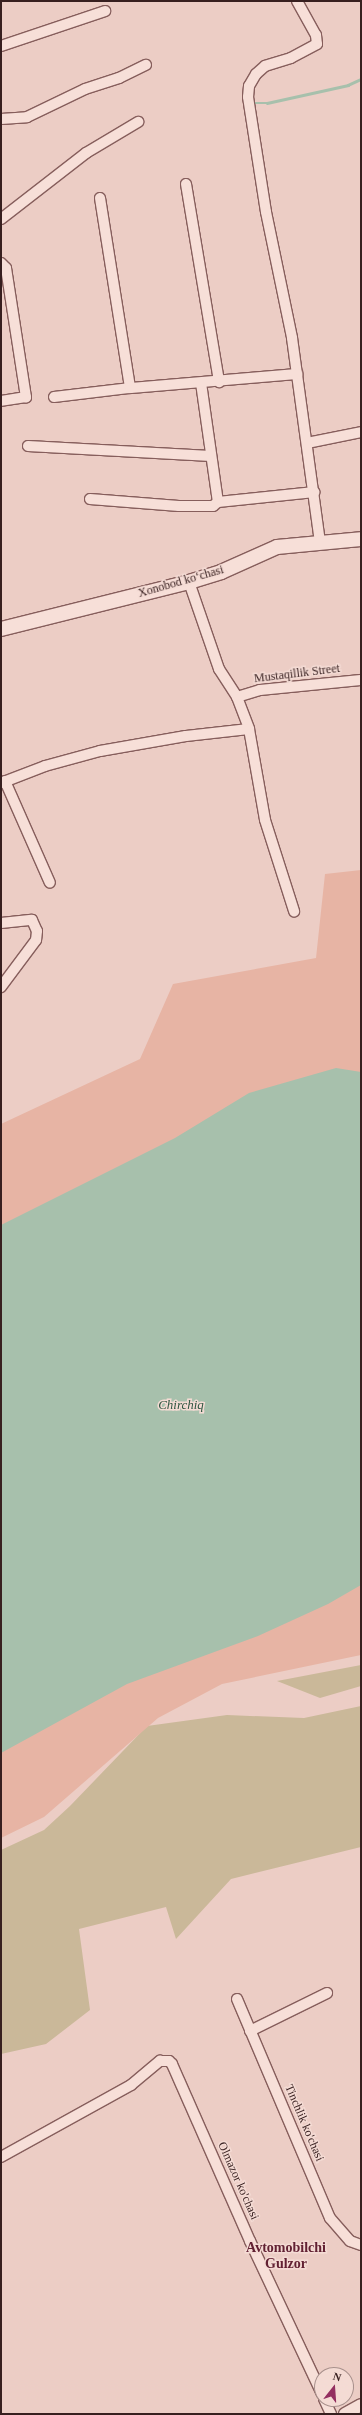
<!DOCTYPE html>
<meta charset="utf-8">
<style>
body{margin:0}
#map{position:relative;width:362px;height:2415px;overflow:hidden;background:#eccdc5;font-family:Georgia,serif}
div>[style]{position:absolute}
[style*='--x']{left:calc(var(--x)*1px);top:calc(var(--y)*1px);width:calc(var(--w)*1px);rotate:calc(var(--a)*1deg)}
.green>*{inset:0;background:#cab899}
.sand>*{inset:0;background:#e7b4a4}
.water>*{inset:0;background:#a7c0ac}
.stream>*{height:2.5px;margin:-1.25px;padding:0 1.25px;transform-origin:1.25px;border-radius:1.25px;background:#a7c0ac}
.roads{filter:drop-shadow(1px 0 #865e5c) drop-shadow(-1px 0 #865e5c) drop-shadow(0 1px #865e5c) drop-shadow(0 -1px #865e5c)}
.minor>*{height:10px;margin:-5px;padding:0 5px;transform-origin:5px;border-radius:5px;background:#f7dfd8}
.tertiary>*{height:12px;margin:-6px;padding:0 6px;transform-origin:6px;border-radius:6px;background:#f7dfd8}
.secondary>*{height:14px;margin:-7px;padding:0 7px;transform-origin:7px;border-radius:7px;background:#f7dfd8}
span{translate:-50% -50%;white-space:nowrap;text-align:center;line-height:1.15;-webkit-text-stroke:3px #f4dbd4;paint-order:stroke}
.street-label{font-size:12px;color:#371f1f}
.water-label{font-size:13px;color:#2f5641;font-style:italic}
.quarter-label{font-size:14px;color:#622133;font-weight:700}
.frame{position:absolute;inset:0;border:2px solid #371f1f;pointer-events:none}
.north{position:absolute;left:314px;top:2367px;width:40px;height:40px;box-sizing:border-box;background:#f4dbd4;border:1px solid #a8908c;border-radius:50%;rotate:17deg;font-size:11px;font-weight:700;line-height:16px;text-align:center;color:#371f1f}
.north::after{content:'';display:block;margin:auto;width:14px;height:18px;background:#932f60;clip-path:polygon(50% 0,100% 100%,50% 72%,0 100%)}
</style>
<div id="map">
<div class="green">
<i style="clip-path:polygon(361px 1665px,361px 1686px,320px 1698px,277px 1681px)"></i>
<i style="clip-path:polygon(361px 1706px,361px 1847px,231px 1879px,176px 1939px,166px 1907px,79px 1929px,90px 2010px,46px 2044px,1px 2054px,1px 1850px,44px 1830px,70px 1806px,147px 1726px,227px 1715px,304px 1718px)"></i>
</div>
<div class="sand">
<i style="clip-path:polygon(361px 870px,361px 1655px,222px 1684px,158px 1718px,44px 1817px,1px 1838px,1px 1124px,140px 1059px,173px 984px,316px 958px,325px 874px)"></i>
</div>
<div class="water">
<i style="clip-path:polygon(336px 1068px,361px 1072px,361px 1585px,328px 1604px,258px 1636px,127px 1684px,1px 1753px,1px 1225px,175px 1138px,249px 1093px)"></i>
</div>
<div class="stream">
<i style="--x:255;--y:103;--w:12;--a:0"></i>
<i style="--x:267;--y:103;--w:83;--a:-12.5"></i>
<i style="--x:348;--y:85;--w:14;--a:-25"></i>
</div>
<div class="roads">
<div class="minor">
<i style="--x:297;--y:1;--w:39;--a:61"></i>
<i style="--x:316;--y:35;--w:9;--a:84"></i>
<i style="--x:317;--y:44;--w:30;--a:152"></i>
<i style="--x:291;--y:58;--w:27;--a:163"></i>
<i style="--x:265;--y:66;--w:12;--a:138"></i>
<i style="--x:256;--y:74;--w:14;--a:120"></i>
<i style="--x:249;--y:86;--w:11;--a:95"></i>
<i style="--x:248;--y:97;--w:116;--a:81.1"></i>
<i style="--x:266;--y:212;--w:129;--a:78.3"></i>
<i style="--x:292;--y:338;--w:206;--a:82.2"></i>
<i style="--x:1;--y:46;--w:110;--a:-18.6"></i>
<i style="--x:1;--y:119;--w:26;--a:-4"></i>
<i style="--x:27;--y:117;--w:64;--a:-25.8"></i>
<i style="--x:85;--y:89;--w:36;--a:-18"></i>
<i style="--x:119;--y:78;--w:30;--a:-26"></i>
<i style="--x:186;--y:184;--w:201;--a:80.5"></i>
<i style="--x:100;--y:198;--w:192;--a:81"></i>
<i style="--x:1;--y:219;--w:108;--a:-37.8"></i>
<i style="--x:86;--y:153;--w:61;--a:-30.8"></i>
<i style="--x:1;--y:263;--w:7;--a:45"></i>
<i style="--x:6;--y:268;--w:131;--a:81.2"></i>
<i style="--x:26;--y:397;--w:25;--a:171"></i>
<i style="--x:201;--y:383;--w:120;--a:81.9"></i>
<i style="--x:54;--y:397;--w:77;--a:-6.8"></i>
<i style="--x:130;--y:388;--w:168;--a:-4.8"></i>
<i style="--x:307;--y:443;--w:55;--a:-11.5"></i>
<i style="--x:28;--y:446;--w:183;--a:3.1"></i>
<i style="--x:90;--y:499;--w:89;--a:4.5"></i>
<i style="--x:179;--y:506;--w:34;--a:0"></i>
<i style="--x:213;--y:506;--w:6;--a:-39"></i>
<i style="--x:218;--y:502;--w:97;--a:-5.9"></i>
<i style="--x:189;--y:582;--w:92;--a:71"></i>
<i style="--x:219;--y:669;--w:33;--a:57"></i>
<i style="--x:237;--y:697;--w:34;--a:69"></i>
<i style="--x:249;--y:729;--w:92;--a:80"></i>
<i style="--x:265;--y:820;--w:96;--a:72.3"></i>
<i style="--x:237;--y:697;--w:24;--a:-17"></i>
<i style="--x:260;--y:690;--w:101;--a:-5.7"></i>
<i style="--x:5;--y:781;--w:111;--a:66.2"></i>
<i style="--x:1;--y:783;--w:47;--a:-21.1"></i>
<i style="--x:45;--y:766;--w:57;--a:-15.3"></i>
<i style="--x:100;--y:751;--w:87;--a:-9.9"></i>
<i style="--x:186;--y:736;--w:63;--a:-6.3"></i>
<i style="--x:1;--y:923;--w:31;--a:-6"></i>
<i style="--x:32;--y:920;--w:12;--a:66"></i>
<i style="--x:37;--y:931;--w:9;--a:96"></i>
<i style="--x:36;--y:940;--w:59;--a:126.7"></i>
<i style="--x:237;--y:1999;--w:238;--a:67"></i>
<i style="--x:330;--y:2218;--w:30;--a:49"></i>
<i style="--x:350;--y:2241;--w:12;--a:20"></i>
<i style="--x:250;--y:2031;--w:86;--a:-26.3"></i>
<i style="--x:1;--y:2157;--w:149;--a:-29"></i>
<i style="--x:131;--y:2085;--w:38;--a:-40"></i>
<i style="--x:160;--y:2061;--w:9;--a:0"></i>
<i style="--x:169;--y:2061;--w:4;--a:45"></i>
<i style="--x:172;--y:2064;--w:193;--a:66.2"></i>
<i style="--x:250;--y:2241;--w:169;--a:64.8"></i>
<i style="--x:324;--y:2399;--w:17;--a:65"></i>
</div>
<div class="tertiary">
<i style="--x:345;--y:2414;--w:18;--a:-29"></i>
</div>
<div class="secondary">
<i style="--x:1;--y:629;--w:194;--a:-14"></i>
<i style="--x:189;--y:582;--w:34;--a:-17"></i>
<i style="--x:221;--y:572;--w:61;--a:-24.1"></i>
<i style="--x:277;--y:547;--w:84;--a:-5.4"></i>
</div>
</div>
<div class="street-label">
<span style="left:181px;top:582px;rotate:-16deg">Xonobod koʻchasi</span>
<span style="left:297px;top:674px;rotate:-7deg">Mustaqillik Street</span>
<span style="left:304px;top:2123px;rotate:67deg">Tinchlik ko'chasi</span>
<span style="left:238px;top:2181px;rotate:66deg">Olmazor ko'chasi</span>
</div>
<div class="water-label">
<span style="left:181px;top:1405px">Chirchiq</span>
</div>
<div class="quarter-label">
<span style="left:286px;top:2256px">Avtomobilchi<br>Gulzor</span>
</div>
<div class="frame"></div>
<div class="north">N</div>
</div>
